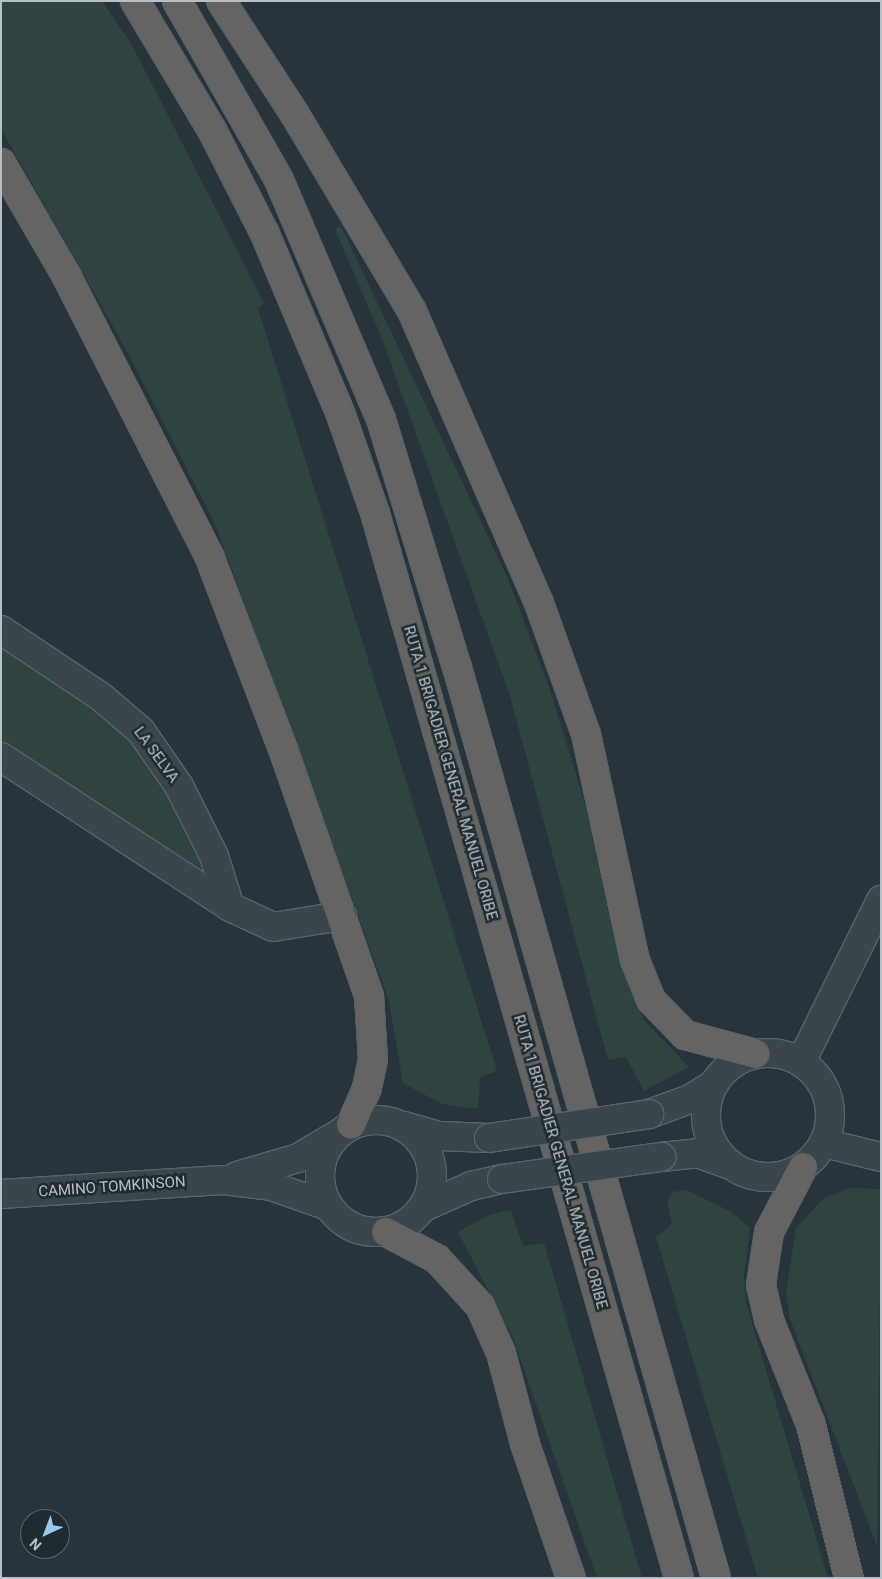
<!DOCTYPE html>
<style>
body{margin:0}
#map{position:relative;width:882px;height:1579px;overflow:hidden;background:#27343c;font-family:Roboto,sans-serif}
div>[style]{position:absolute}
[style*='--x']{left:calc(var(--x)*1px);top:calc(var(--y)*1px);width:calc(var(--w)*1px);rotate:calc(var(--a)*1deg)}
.green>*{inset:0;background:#2f4440}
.roads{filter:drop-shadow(1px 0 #59636a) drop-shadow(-1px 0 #59636a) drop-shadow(0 1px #59636a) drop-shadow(0 -1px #59636a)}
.minor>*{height:28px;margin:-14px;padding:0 14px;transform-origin:14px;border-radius:14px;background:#3b464c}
.tertiary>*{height:28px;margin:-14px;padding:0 14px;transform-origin:14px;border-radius:14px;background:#3b464c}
.tertiary>.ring{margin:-14px;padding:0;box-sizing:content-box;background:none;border:28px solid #3b464c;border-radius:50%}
.trunk>*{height:28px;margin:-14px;padding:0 14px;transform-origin:14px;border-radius:14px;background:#656462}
.bridges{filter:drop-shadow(1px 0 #59636a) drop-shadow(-1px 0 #59636a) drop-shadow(0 1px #59636a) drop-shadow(0 -1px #59636a)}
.tertiary-bridge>*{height:28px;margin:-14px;padding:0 14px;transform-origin:14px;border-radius:14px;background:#3b464c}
span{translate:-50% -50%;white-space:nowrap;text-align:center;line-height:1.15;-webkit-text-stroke:5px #202b31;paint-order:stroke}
.street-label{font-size:15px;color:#b7c0c7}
.frame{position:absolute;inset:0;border:2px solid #b7c0c7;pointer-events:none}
.north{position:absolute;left:20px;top:1509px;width:50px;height:50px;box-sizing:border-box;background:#202b31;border:1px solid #5c676d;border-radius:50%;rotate:223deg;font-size:14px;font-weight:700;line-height:20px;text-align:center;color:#b7c0c7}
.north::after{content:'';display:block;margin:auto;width:18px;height:22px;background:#97c9ed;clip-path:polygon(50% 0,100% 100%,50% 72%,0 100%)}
</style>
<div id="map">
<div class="green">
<i style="clip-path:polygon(1px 1px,102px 1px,133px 47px,264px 303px,258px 309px,497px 1071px,480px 1077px,478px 1109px,442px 1104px,403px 1083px,389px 1001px,216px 526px,127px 351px,1px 129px)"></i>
<i style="clip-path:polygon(341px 226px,507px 577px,549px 687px,583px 797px,620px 963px,643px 1019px,689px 1067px,644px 1091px,626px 1057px,608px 1060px,510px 696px,381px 336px,335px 229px)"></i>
<i style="clip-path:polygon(1px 642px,90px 701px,149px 756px,219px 892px,1px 751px)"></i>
<i style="clip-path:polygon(850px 1188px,881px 1189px,877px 1546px,790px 1319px,786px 1292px,796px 1228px,824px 1198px)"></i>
<i style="clip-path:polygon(686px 1190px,730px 1211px,750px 1227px,744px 1275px,746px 1303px,828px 1578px,758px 1578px,656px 1237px,672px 1224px,667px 1202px,672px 1192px)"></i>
<i style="clip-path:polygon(511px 1210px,523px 1246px,544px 1243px,642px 1578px,597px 1578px,513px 1338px,458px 1232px,488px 1215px)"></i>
</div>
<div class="roads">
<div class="minor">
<i style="--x:1;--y:630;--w:119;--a:33.7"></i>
<i style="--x:100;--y:696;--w:54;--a:40.5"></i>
<i style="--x:141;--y:731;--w:67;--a:55.4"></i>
<i style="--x:179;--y:786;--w:78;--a:63.4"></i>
<i style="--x:214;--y:856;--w:53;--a:72.6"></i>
<i style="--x:1;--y:757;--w:274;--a:33.2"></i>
<i style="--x:230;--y:907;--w:47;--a:24.9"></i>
<i style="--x:273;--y:927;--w:70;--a:-9.1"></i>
</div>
<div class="tertiary">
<i class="ring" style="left:706px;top:1053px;width:96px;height:96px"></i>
<i style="--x:801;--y:1062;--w:181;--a:-63.7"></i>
<i style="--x:649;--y:1114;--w:44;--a:-20.1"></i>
<i style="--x:690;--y:1099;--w:28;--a:-32"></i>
<i class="ring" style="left:320px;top:1120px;width:84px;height:84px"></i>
<i style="--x:404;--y:1126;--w:36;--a:16"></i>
<i style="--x:439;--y:1136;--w:50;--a:2.3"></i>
<i style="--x:824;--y:1143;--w:59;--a:13.8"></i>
<i style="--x:661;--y:1157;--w:36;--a:-6"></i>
<i style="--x:697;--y:1153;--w:37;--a:20"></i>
<i style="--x:237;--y:1176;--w:64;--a:-16.4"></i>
<i style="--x:298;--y:1158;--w:43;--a:-30.7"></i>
<i style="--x:1;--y:1194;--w:222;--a:-3.6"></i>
<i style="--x:223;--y:1180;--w:48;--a:7.1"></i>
<i style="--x:271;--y:1186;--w:60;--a:19.3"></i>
<i style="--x:424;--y:1207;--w:51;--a:-24.1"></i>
<i style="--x:471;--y:1186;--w:32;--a:-13"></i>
</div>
<div class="trunk">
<i style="--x:135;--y:1;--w:150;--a:59.2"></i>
<i style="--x:212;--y:130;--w:117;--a:63"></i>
<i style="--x:265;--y:234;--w:196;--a:67.2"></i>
<i style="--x:341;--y:415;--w:104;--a:70.9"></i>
<i style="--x:375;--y:513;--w:1108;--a:74.07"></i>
<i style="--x:177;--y:1;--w:206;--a:60.3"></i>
<i style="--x:279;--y:180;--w:260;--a:66.9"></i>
<i style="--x:381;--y:419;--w:259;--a:73"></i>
<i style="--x:457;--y:667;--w:947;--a:74.13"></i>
<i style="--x:221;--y:1;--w:134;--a:56.9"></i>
<i style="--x:294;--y:113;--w:230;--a:59.2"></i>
<i style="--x:412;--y:311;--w:318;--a:66.5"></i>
<i style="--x:539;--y:603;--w:139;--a:70.3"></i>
<i style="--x:586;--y:734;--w:231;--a:77.8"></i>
<i style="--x:635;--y:960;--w:43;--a:68.2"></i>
<i style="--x:651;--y:1000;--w:49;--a:45.8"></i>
<i style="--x:685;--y:1035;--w:73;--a:15"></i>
<i style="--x:1;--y:163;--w:132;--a:59.9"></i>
<i style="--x:67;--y:277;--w:315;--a:63"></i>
<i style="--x:210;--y:558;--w:204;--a:69.1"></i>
<i style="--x:283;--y:749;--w:262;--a:70.8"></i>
<i style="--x:369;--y:996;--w:63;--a:86.4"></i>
<i style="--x:373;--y:1059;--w:30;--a:102"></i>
<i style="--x:367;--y:1088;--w:40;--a:113.4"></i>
<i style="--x:803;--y:1167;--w:73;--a:117.6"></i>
<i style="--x:769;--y:1232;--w:54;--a:98.6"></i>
<i style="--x:761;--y:1285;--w:36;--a:77"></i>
<i style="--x:769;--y:1320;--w:113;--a:68.2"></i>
<i style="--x:811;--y:1425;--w:158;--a:76.1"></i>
<i style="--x:386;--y:1232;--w:58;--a:27.9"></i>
<i style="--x:437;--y:1259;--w:64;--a:47.5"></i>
<i style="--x:480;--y:1306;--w:51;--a:65.9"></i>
<i style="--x:501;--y:1353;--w:94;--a:75.2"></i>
<i style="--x:525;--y:1444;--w:142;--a:71.1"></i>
</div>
</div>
<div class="bridges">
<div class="tertiary-bridge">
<i style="--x:489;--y:1138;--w:162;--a:-8.5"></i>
<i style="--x:502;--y:1179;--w:161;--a:-7.9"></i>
</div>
</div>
<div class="street-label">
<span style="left:156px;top:755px;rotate:54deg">LA SELVA</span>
<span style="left:450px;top:773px;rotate:74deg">RUTA 1 BRIGADIER GENERAL MANUEL ORIBE</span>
<span style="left:560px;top:1162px;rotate:74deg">RUTA 1 BRIGADIER GENERAL MANUEL ORIBE</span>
<span style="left:112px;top:1187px;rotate:-4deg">CAMINO TOMKINSON</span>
</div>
<div class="frame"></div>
<div class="north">N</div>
</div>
